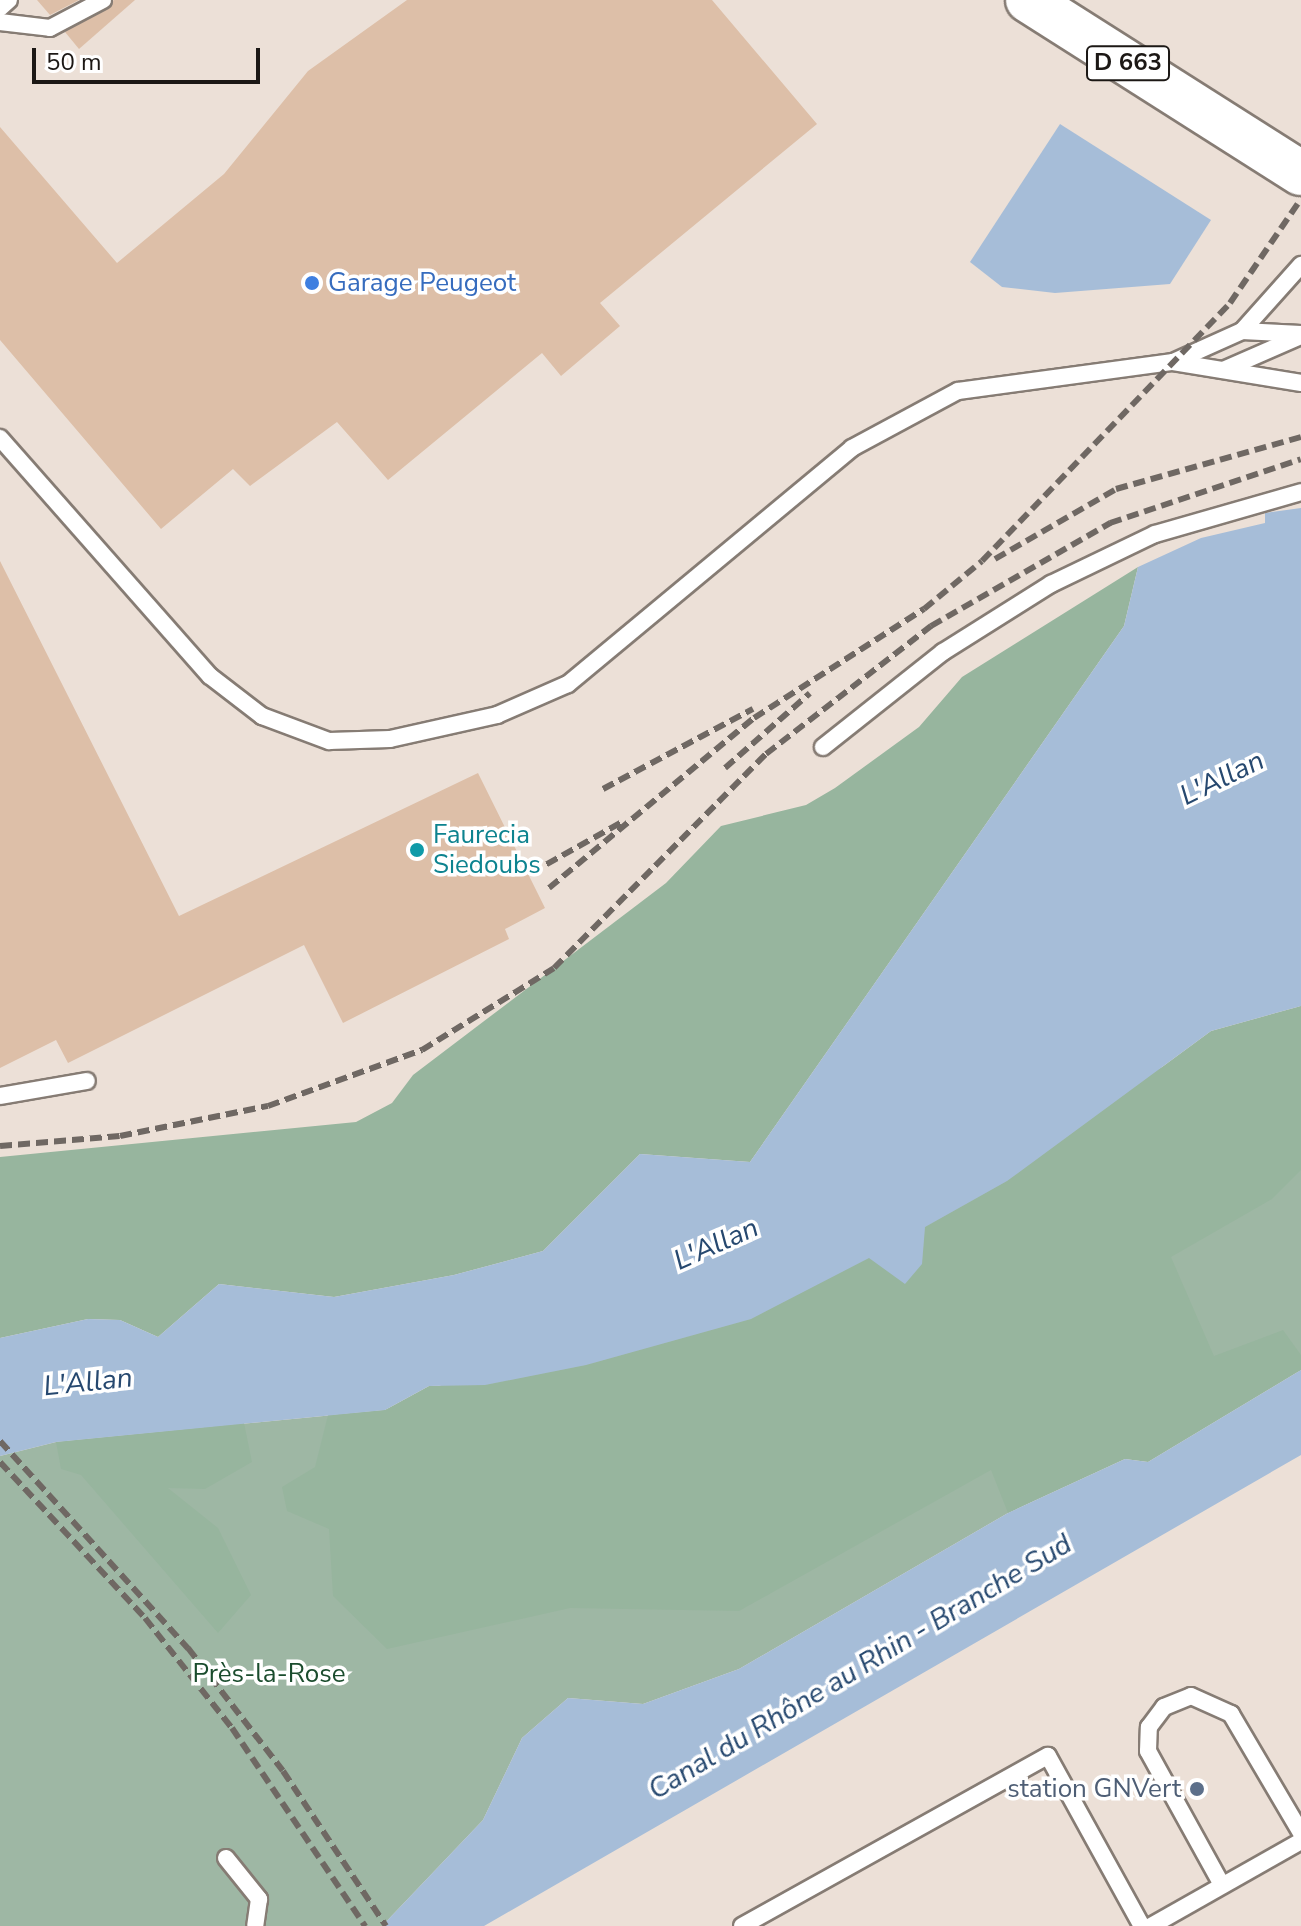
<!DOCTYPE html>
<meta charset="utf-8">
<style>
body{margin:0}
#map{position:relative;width:1301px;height:1926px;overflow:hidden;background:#ece0d7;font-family:"Nunito Sans",sans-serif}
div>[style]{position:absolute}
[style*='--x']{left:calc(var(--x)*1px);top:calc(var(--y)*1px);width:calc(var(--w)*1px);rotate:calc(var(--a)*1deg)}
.green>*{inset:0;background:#9eb7a4}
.forest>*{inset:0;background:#97b59e}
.water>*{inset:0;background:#a6bdd8}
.building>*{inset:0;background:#ddbfa8}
.roads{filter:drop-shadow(2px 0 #867c74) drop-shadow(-2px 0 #867c74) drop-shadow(0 2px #867c74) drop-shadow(0 -2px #867c74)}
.lane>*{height:16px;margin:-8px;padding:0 8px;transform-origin:8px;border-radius:8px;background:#fff}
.primary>*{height:44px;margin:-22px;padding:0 22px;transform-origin:22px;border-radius:22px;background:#fff}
.rail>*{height:6px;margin-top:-3px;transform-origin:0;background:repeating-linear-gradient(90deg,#6f6863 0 12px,transparent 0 18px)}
.dots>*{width:22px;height:22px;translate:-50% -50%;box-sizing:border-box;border:4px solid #fff;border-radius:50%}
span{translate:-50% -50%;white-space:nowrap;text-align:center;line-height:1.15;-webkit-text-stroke:7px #fff;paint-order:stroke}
.shield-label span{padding:2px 6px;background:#fff;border:2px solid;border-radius:6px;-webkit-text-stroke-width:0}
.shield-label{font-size:24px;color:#1c1815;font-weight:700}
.shop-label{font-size:26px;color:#366cbe}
.left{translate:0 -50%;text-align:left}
.culture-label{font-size:26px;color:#0d838f}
.park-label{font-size:26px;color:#1a4c2d}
.service-label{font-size:26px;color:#4e5e75}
.right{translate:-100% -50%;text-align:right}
.water-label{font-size:28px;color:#26486f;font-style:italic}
.scale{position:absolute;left:32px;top:48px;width:228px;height:36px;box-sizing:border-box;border:4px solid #1c1815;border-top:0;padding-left:10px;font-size:24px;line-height:28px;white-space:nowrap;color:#1c1815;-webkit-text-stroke:6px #fff;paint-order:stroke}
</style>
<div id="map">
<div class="green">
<i style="clip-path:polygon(1301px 1006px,1301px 1370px,1008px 1513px,739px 1669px,643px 1704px,568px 1698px,522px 1738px,483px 1820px,382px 1926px,0 1926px,0 1456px,56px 1442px,385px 1410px)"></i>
</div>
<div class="forest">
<i style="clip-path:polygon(1138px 567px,1124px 626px,750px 1162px,640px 1154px,543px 1251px,454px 1275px,334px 1297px,219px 1284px,158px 1337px,120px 1320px,88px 1319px,0 1338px,0 1157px,356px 1122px,392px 1103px,413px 1075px,666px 883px,721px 826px,806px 805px,835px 788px,919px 727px,962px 677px)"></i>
<i style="clip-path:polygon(1301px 1006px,1301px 1170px,1272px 1199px,1171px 1257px,1214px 1356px,1283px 1330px,1301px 1355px,1301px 1370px,1148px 1462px,1125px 1459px,1008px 1513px,991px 1470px,739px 1611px,570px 1608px,387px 1649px,333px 1596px,329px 1529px,287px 1511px,282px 1487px,315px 1467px,328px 1415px,385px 1410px,429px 1386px,485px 1385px,586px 1365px,751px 1319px,869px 1257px,922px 1264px,925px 1227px,1007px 1181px,1211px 1031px)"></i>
<i style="clip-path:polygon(244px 1423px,252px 1462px,205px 1489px,168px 1488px,218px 1528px,251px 1595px,218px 1633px,81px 1475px,61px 1469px,56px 1442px)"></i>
</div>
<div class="water">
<i style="clip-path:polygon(1060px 124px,1211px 220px,1170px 284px,1055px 293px,1002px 287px,970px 262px)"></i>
<i style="clip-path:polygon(1301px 508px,1301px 1006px,1211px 1031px,1007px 1181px,925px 1227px,922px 1264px,905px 1284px,869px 1258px,751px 1319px,586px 1365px,485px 1385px,429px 1386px,385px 1410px,56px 1442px,0 1456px,0 1338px,88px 1319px,120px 1320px,158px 1337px,219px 1284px,334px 1297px,454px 1275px,543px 1251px,640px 1154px,750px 1162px,1124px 626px,1138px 567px,1201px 538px,1265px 523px,1265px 513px)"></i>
<i style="clip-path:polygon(1301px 1370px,1301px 1455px,484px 1926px,382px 1926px,483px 1820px,522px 1738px,568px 1698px,643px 1704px,739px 1669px,1008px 1513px,1125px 1459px,1148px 1462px)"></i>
</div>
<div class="building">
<i style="clip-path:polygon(37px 0,79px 0,50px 15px)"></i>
<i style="clip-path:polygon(114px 0,135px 0,79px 49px,65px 32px)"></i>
<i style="clip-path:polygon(407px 0,712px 0,817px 124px,600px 303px,620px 326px,561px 376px,542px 353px,388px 480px,337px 422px,250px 486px,233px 469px,161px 529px,0 340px,0 127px,117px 263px,224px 174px,308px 71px)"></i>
<i style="clip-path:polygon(0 561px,179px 916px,478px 773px,545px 908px,505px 929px,509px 939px,343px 1023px,304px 945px,68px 1063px,56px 1040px,0 1068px)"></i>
</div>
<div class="roads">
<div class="lane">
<i style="--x:0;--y:8;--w:12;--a:-42"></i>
<i style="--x:0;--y:22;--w:50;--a:6.8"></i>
<i style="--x:50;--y:28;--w:60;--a:-27.8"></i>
<i style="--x:1242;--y:331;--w:89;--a:-48.2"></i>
<i style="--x:1173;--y:362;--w:76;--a:-24.2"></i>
<i style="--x:1242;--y:331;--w:59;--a:2.9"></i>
<i style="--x:1223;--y:370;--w:85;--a:-23.6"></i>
<i style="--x:0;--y:438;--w:317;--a:48.6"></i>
<i style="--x:210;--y:676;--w:66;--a:37.6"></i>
<i style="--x:262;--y:716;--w:72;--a:20.5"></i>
<i style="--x:329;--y:741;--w:61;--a:-1.9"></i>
<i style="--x:390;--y:739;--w:110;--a:-12.6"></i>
<i style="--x:497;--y:715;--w:77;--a:-23.6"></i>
<i style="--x:568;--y:684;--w:369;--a:-39.7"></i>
<i style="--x:852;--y:448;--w:120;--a:-28.3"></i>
<i style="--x:958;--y:391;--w:217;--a:-7.7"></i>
<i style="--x:1173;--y:362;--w:130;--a:9.3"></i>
<i style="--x:823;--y:747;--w:153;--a:-38.4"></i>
<i style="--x:943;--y:652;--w:128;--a:-32.2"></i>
<i style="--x:1051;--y:584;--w:115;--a:-25.7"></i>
<i style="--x:1155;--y:534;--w:152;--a:-16"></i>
<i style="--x:0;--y:1096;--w:88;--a:-9.8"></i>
<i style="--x:226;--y:1858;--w:53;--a:51.2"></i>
<i style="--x:259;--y:1899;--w:27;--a:98"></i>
<i style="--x:1222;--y:1885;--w:153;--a:-118.9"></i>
<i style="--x:1148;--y:1751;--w:24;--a:-88"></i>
<i style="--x:1149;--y:1727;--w:25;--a:-53"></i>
<i style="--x:1164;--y:1707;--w:29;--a:-22"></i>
<i style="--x:1191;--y:1696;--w:44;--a:24.2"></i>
<i style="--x:1231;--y:1714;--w:138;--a:59.5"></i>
<i style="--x:742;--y:1926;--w:350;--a:-29.1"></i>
<i style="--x:1048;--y:1756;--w:194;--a:61.1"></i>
<i style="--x:1151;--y:1926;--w:172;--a:-29.5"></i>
</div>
<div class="primary">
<i style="--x:1028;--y:0;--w:323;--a:32.4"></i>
</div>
</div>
<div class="rail">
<i style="--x:995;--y:559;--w:140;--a:-30"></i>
<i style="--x:1116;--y:489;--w:192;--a:-15.7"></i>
<i style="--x:725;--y:768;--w:113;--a:-41.4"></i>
<i style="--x:603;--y:789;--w:170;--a:-28.1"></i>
<i style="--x:531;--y:873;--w:104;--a:-29.3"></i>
<i style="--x:549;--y:888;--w:266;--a:-39.7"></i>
<i style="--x:754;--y:718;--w:202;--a:-32.7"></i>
<i style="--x:924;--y:609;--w:75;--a:-39.6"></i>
<i style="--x:982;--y:561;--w:358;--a:-46.1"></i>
<i style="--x:1230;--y:303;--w:126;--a:-55.7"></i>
<i style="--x:0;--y:1146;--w:120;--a:-4.8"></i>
<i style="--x:120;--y:1136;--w:151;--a:-11.5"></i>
<i style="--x:268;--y:1106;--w:164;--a:-20"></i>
<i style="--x:422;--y:1050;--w:155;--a:-31.8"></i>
<i style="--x:554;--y:968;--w:301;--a:-45.3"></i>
<i style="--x:766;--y:754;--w:209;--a:-37.8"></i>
<i style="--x:931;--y:626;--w:207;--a:-29.9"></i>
<i style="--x:1110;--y:523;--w:201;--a:-18.5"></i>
<i style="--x:0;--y:1441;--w:280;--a:47.8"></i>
<i style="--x:188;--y:1648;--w:155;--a:52.3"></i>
<i style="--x:283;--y:1771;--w:186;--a:56.4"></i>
<i style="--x:0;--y:1462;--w:213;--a:47.1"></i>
<i style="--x:145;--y:1618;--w:140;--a:51.7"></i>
<i style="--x:232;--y:1728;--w:239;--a:56.1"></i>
</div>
<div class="dots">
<i style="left:312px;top:283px;background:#3f7fe0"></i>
<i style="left:417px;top:850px;background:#0f9aa8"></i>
<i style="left:1197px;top:1789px;background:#5c6f8a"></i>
</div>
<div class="shield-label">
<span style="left:1128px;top:63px">D 663</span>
</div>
<div class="shop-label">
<span class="left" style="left:328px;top:283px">Garage Peugeot</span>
</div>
<div class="culture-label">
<span class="left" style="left:433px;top:850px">Faurecia<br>Siedoubs</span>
</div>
<div class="park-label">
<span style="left:269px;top:1674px">Près-la-Rose</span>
</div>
<div class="service-label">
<span class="right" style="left:1181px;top:1789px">station GNVert</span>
</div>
<div class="water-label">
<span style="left:1222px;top:778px;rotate:-26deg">L'Allan</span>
<span style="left:716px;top:1244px;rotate:-24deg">L'Allan</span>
<span style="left:88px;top:1382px;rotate:-6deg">L'Allan</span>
<span style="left:860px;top:1667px;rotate:-31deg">Canal du Rhône au Rhin - Branche Sud</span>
</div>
<div class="scale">50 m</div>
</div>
